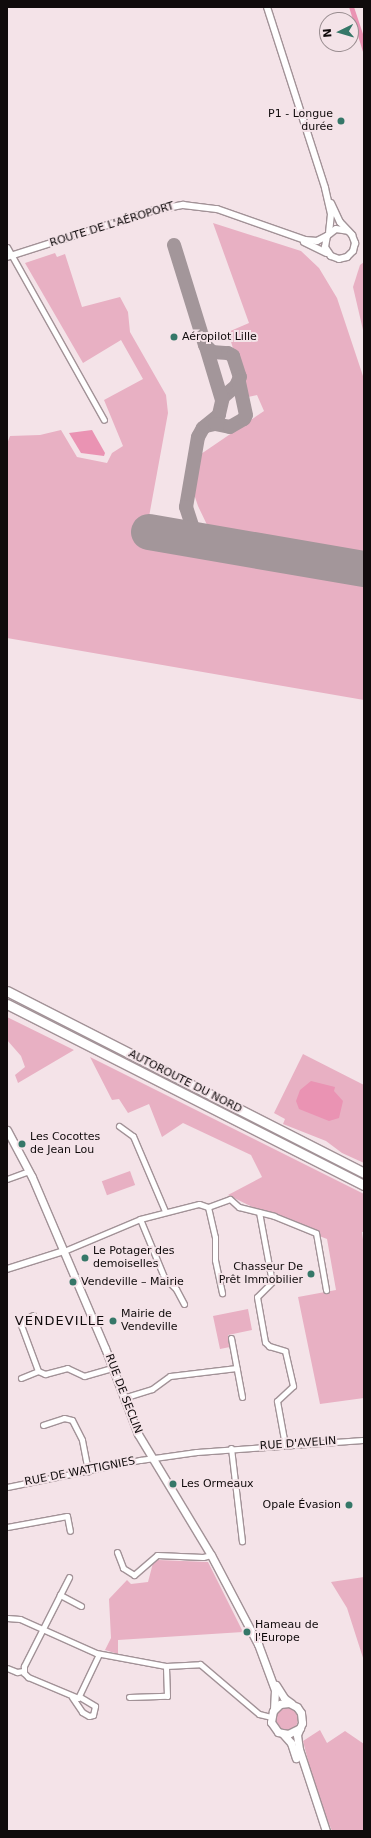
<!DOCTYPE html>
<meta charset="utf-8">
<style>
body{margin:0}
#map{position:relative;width:371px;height:1838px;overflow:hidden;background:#f4e3e8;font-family:"DejaVu Sans",sans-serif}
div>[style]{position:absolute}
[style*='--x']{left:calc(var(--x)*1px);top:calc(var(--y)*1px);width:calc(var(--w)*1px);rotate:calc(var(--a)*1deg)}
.green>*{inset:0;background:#e8b0c3;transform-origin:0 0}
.round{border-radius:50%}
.water>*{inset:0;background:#ea93b3}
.taxiway>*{height:14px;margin:-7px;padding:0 7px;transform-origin:7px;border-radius:7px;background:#a3969a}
.runway>*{height:36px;margin:-18px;padding:0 18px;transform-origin:18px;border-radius:18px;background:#a3969a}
.roads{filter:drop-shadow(1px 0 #a29297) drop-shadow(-1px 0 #a29297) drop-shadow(0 1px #a29297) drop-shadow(0 -1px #a29297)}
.minor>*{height:5px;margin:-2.5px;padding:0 2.5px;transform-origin:2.5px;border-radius:2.5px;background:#fff}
.tertiary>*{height:6px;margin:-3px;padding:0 3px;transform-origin:3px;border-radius:3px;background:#fff}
.secondary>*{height:7px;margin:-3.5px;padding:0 3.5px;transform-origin:3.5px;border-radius:3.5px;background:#fff}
.motorway>*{height:9px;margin:-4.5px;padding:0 4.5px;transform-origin:4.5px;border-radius:4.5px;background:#fff}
.dots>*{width:11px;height:11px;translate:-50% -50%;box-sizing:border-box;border:2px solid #f4e3e8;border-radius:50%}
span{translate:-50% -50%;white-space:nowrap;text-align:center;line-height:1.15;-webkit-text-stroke:4px #f4e3e8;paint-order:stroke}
.poi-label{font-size:11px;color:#100b0c}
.right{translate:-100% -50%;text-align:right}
.left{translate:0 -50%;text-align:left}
.street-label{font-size:11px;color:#100b0c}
.quarter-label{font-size:13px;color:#100b0c;letter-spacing:1px}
.frame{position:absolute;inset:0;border:8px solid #100b0c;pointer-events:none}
.north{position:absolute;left:319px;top:12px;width:40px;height:40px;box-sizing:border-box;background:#f4e3e8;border:1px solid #998d90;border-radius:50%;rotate:265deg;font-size:11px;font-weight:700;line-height:16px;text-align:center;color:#100b0c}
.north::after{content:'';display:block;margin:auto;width:14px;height:18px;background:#357768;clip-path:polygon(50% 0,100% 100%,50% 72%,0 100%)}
</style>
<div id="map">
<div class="green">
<i style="clip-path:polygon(213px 223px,301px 251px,319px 268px,337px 298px,364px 379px,364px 557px,210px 531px,198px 506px,194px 494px,201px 454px,264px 411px,257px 395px,248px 397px,228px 332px,249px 323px)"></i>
<i style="clip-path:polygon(55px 253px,57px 257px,65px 254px,82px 307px,120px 297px,128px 312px,130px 332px,166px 395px,168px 413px,144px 544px,364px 582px,364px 700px,7px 638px,7px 444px,10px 436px,40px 435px,61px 430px,77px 457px,107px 463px,112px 453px,123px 446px,104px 400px,143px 379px,121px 340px,83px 363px,25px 263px)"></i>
<i style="clip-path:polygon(364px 262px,364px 329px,363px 330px,353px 287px,360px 265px)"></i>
<i style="clip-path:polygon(7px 1017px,74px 1050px,18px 1083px,15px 1075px,25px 1067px,21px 1056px,7px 1040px)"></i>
<i style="clip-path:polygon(303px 1054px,364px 1085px,364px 1163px,342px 1153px,326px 1141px,283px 1124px,285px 1119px,274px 1113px)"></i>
<i style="clip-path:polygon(90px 1057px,364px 1194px,364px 1232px,362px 1232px,364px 1247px,364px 1398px,320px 1404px,298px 1297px,336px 1290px,327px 1239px,283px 1222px,228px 1195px,262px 1177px,251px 1155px,183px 1123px,162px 1137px,149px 1104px,128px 1113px,119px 1099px,112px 1100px)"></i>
<i style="left:130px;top:1171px;width:15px;height:30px;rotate:70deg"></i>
<i style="clip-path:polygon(248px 1309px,252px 1330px,228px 1335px,230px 1347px,220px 1349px,213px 1316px)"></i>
<i style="clip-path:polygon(158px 1560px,208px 1562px,243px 1632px,118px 1640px,118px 1654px,105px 1650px,111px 1638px,109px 1599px,127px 1580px,131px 1584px,148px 1582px,153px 1563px)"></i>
<i style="clip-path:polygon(364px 1577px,364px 1661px,347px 1608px,331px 1582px)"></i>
<i class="round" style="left:274px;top:1707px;width:24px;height:24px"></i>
<i style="clip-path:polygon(320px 1730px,327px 1743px,345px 1731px,364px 1744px,364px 1831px,332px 1831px,316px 1792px,303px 1741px)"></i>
</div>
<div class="water">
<i style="clip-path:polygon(349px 7px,354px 7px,364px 37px,364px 55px)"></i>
<i style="clip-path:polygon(92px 430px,105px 453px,104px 456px,81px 453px,69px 433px)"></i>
<i style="clip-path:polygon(311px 1081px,335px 1087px,334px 1091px,343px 1101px,339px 1118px,329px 1121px,299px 1109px,296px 1101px,300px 1090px)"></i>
</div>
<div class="taxiway">
<i style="--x:174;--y:245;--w:105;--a:72.8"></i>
<i style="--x:205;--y:345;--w:10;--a:45"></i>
<i style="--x:212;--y:352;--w:16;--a:4"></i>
<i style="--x:228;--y:353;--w:6;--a:31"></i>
<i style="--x:233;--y:356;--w:22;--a:72"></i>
<i style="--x:240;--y:377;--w:10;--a:114"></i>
<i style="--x:236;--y:386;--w:17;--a:140"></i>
<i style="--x:223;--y:397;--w:18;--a:103"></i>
<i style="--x:219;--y:415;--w:21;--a:141"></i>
<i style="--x:203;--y:428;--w:10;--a:119"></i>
<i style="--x:198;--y:437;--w:71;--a:99.7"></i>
<i style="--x:186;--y:507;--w:22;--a:72"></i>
<i style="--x:193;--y:528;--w:20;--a:45"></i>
<i style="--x:206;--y:347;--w:55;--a:73.2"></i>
<i style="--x:206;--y:426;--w:9;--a:-13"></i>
<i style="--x:215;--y:424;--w:15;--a:11"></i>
<i style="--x:230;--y:427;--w:16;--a:-30"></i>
<i style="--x:244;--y:419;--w:4;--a:-63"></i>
<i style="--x:246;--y:415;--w:35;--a:-102"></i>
</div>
<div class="runway">
<i style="--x:149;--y:532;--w:218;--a:9.8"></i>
</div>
<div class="roads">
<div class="minor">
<i style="--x:7;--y:247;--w:198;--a:60.7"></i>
<i style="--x:119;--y:1126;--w:17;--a:36"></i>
<i style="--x:133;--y:1136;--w:82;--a:66.9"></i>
<i style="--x:7;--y:1179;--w:23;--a:-20"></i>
<i style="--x:208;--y:1207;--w:23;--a:-20"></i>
<i style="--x:230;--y:1199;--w:12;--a:42"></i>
<i style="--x:239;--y:1207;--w:36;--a:14"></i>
<i style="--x:274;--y:1216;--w:45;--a:22"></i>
<i style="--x:316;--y:1233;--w:58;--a:80"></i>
<i style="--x:208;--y:1207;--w:31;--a:77"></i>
<i style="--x:215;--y:1237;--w:23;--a:90"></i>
<i style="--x:215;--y:1260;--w:34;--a:78"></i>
<i style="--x:259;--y:1212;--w:71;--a:79.5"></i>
<i style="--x:272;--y:1282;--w:21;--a:135"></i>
<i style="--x:257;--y:1297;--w:46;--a:79.9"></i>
<i style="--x:265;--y:1342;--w:6;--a:45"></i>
<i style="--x:269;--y:1346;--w:17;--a:17"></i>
<i style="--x:285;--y:1351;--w:36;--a:77"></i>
<i style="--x:293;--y:1386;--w:22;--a:137"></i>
<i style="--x:277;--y:1401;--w:45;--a:79.7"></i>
<i style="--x:140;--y:1219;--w:63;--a:67.5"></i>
<i style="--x:164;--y:1277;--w:17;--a:45"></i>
<i style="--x:176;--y:1289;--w:17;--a:62"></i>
<i style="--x:64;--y:1251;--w:82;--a:-22.8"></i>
<i style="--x:140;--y:1219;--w:61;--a:-14.3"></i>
<i style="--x:199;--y:1204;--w:9;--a:18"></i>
<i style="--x:33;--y:1315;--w:10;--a:151"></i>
<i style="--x:24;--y:1320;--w:6;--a:121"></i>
<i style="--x:21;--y:1325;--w:49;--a:69.7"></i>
<i style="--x:38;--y:1371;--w:8;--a:23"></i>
<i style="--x:45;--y:1374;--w:23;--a:-15"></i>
<i style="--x:67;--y:1368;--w:19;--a:25"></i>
<i style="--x:84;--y:1376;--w:29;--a:-16"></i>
<i style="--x:231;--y:1338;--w:60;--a:79.4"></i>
<i style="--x:21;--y:1378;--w:18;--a:-22"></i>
<i style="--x:123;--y:1398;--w:30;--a:-17"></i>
<i style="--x:152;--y:1389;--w:22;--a:-36"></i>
<i style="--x:170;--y:1376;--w:67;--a:-6.8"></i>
<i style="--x:43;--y:1425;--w:22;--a:-18"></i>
<i style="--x:64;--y:1418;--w:8;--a:14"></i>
<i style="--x:72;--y:1420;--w:22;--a:63"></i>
<i style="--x:82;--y:1440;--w:32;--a:79"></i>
<i style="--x:231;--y:1448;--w:94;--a:83.3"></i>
<i style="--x:7;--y:1487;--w:136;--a:-11.5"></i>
<i style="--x:140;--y:1460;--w:57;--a:-8.1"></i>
<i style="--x:196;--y:1452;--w:168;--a:-4.1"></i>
<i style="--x:7;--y:1527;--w:61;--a:-10.4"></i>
<i style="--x:67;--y:1516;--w:15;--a:79"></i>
<i style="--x:117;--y:1552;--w:17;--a:69"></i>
<i style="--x:123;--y:1568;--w:13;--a:32"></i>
<i style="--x:134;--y:1575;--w:30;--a:-41"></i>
<i style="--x:157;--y:1555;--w:46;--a:2.5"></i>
<i style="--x:203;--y:1557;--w:8;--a:-14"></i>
<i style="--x:60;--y:1595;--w:20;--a:-63"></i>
<i style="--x:81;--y:1606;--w:24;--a:-152"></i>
<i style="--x:60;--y:1595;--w:80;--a:116.9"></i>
<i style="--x:24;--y:1666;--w:7;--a:90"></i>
<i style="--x:24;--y:1673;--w:6;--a:45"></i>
<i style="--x:28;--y:1677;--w:54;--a:22.8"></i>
<i style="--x:78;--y:1698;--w:49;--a:-64.5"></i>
<i style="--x:7;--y:1618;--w:13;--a:4"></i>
<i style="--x:20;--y:1619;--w:83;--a:24.1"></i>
<i style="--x:96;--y:1653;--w:71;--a:10.5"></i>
<i style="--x:166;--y:1666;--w:34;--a:-3"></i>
<i style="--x:200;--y:1664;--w:77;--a:40.3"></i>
<i style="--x:259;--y:1714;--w:12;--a:14"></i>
<i style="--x:7;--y:1668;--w:11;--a:22"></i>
<i style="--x:17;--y:1672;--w:6;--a:-9"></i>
<i style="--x:72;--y:1697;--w:18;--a:56"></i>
<i style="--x:82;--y:1712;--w:8;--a:30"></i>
<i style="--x:89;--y:1716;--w:4;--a:-14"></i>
<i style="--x:93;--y:1715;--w:9;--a:-77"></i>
<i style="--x:95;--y:1706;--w:17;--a:-149"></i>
<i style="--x:129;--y:1697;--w:38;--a:-2"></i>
<i style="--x:167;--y:1696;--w:30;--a:-92"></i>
</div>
<div class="tertiary">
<i style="--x:267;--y:7;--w:190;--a:72.2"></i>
<i style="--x:325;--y:188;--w:27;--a:77"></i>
<i style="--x:331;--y:214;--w:18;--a:96"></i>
<i style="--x:331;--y:203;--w:21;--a:65"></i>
<i style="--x:340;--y:222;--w:18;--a:47"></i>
<i style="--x:352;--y:235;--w:9;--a:69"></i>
<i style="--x:355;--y:243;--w:8;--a:104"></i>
<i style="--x:353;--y:251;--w:8;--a:135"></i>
<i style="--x:347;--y:257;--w:8;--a:166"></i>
<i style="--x:339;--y:259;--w:9;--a:-159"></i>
<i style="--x:331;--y:256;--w:11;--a:-124"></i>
<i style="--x:325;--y:247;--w:11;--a:-80"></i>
<i style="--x:327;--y:236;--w:11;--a:-38"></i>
<i style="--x:336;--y:229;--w:12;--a:9"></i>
<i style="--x:304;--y:242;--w:25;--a:26"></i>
<i style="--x:7;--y:257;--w:151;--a:-17.7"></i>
<i style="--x:151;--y:211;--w:33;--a:-11"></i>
<i style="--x:183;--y:205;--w:34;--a:7"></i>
<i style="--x:217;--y:209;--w:93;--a:19.4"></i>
<i style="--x:305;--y:240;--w:12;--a:5"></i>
<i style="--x:317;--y:241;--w:11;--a:-27"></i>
<i style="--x:7;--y:1269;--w:60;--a:-17.5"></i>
</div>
<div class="secondary">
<i style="--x:7;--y:1130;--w:53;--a:62"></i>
<i style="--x:32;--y:1177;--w:186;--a:66.9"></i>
<i style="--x:105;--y:1348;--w:92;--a:69"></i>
<i style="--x:138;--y:1434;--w:141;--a:58.9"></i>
<i style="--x:211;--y:1555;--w:101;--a:62.2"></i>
<i style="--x:258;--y:1644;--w:49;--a:69.7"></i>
<i style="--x:275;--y:1690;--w:19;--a:93"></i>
<i style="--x:276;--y:1685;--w:15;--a:58"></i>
<i style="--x:284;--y:1698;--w:9;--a:36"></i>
<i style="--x:300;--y:1728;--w:13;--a:153"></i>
<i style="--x:288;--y:1734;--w:10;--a:-169"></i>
<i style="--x:278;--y:1732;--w:12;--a:-125"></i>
<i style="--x:271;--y:1722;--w:11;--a:-80"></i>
<i style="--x:273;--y:1711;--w:10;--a:-45"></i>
<i style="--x:280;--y:1704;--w:9;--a:-6"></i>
<i style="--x:289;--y:1703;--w:9;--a:27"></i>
<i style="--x:297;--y:1707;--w:7;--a:56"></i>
<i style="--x:301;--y:1713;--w:10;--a:84"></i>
<i style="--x:302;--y:1723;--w:13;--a:113"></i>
<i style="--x:297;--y:1735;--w:14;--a:82"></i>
<i style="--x:299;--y:1749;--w:86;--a:71.8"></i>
<i style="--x:283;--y:1734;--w:12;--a:48"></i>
<i style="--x:291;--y:1743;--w:16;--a:72"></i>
</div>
<div class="motorway">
<i style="--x:7;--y:991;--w:401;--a:27"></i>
<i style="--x:7;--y:1004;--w:400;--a:26.9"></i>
</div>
</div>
<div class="dots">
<i style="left:341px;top:121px;background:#357768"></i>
<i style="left:174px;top:337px;background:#357768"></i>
<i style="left:22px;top:1144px;background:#357768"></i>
<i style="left:85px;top:1258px;background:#357768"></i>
<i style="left:311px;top:1274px;background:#357768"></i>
<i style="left:73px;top:1282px;background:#357768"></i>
<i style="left:113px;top:1321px;background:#357768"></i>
<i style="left:173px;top:1484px;background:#357768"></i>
<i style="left:349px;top:1505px;background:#357768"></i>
<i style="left:247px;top:1632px;background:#357768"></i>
</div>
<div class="poi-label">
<span class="right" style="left:333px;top:121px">P1 - Longue<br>durée</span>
<span class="left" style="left:182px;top:337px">Aéropilot Lille</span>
<span class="left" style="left:30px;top:1144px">Les Cocottes<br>de Jean Lou</span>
<span class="left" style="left:93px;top:1258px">Le Potager des<br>demoiselles</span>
<span class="right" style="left:303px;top:1274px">Chasseur De<br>Prêt Immobilier</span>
<span class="left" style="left:81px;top:1282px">Vendeville – Mairie</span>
<span class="left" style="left:121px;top:1321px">Mairie de<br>Vendeville</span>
<span class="left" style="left:181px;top:1484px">Les Ormeaux</span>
<span class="right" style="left:341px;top:1505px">Opale Évasion</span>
<span class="left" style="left:255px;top:1632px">Hameau de<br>l'Europe</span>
</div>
<div class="street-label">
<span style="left:112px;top:225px;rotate:-17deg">ROUTE DE L'AÉROPORT</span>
<span style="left:185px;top:1082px;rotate:27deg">AUTOROUTE DU NORD</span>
<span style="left:123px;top:1394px;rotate:69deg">RUE DE SECLIN</span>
<span style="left:298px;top:1444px;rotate:-4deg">RUE D'AVELIN</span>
<span style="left:80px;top:1472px;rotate:-11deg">RUE DE WATTIGNIES</span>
</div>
<div class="quarter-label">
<span style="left:60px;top:1321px">VENDEVILLE</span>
</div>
<div class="frame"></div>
<div class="north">N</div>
</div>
